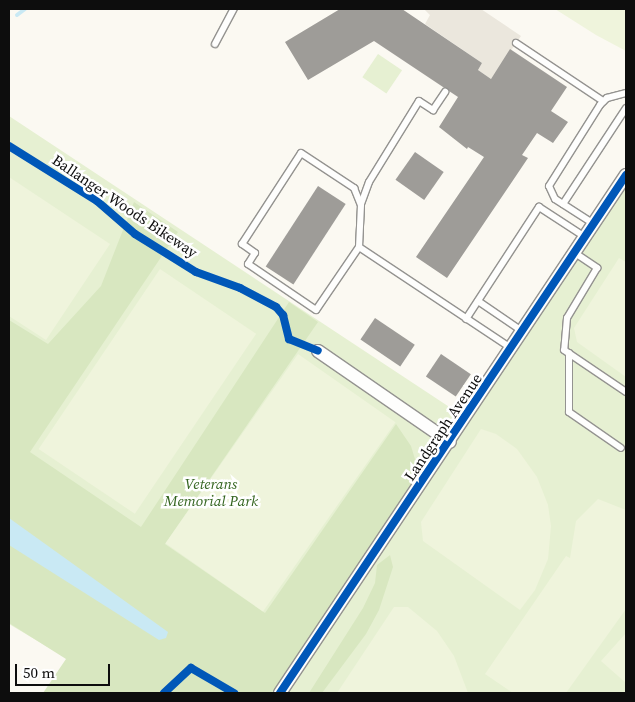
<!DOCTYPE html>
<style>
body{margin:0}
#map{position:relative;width:635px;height:702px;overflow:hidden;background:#fbf9f2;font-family:"Source Serif 4",serif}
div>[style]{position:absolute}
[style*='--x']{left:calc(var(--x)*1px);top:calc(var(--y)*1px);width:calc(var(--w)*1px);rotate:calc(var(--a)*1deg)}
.green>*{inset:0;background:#e6f0d2;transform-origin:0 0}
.forest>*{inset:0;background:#d8e7c0}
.pitch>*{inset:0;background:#eff4dc;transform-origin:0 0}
.plaza>*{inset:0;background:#ebe7dd}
.water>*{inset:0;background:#c9e9f4}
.stream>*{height:4px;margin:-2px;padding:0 2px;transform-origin:2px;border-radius:2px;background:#c9e9f4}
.building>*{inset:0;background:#9e9c98;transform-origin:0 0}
.roads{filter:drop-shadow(1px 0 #949390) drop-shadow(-1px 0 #949390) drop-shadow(0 1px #949390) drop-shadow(0 -1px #949390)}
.service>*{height:6px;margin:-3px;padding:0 3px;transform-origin:3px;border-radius:3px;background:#fefefd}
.minor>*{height:12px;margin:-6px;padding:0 6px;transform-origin:6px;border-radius:6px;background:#fefefd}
.cycleway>*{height:8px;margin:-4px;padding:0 4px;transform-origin:4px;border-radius:4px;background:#0057b8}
span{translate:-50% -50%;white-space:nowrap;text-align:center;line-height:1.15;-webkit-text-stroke:5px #fff;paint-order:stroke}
.street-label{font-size:15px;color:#0d0d0d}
.park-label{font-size:15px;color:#33641f;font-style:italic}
.frame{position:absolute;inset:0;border:10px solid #0d0d0d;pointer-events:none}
.scale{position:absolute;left:15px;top:664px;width:95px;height:22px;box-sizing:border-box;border:2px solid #0d0d0d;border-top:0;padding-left:6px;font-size:15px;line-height:18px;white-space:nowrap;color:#0d0d0d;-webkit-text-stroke:4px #fff;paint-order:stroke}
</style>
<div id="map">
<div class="green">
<i style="left:378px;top:54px;width:29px;height:28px;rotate:34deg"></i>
<i style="clip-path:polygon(9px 116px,466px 418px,626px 175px,626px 693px,125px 693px,9px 624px)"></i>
</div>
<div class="forest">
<i style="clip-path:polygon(134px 202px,178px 232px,30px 452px,141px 527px,289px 302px,318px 322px,165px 544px,265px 613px,396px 424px,411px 446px,418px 469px,418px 476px,277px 693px,43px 693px,66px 659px,9px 623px,9px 320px,48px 344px,101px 286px)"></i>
<i style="clip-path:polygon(390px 555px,393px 567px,379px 610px,366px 634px,322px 693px,309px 693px,363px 608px,375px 583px,377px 565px)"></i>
</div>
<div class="pitch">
<i style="clip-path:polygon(555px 9px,626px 9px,626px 51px,596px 35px)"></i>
<i style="clip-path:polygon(9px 177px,110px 244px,46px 340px,9px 316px)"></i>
<i style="clip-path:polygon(619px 258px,626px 262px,626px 377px,577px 342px,574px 328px)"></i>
<i style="left:160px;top:269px;width:116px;height:217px;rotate:34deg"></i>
<i style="left:298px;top:354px;width:119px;height:231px;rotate:35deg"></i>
<i style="clip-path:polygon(481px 429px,496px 434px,517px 449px,537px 477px,548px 505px,551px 526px,548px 559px,535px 590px,520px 610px,423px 541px,421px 522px)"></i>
<i style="clip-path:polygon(598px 499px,626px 510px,626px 609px,566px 693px,513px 693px,485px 674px,566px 556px,570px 558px,576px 521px)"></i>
<i style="clip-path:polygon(394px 607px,408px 607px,437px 631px,454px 656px,468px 693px,337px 693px)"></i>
<i style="clip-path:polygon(626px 633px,626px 683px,601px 661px)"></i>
</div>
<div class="plaza">
<i style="clip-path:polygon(424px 9px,481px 9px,521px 36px,491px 79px,478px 70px,482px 63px,425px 24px,430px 15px)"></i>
</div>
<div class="water">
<i style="clip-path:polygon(9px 518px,168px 632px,166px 638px,159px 640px,9px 545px)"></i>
</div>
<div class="stream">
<i style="--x:17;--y:15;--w:10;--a:-37"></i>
</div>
<div class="building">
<i style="clip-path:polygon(340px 9px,402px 9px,482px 63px,478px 70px,491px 79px,510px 49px,567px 87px,551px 111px,568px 122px,553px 143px,537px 133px,522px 155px,528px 158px,447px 278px,416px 257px,484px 157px,468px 147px,467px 149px,439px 127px,458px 97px,374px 41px,308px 80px,285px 42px)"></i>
<i style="left:415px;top:152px;width:35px;height:34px;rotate:35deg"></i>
<i style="left:318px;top:186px;width:33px;height:96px;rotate:33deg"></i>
<i style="left:375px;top:318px;width:48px;height:26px;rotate:34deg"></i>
<i style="left:441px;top:354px;width:36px;height:27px;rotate:34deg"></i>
</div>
<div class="roads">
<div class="service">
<i style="--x:516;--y:43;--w:105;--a:33.7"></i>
<i style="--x:215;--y:44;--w:40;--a:-62"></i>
<i style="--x:301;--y:153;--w:64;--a:33.4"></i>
<i style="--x:354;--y:188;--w:18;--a:68"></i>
<i style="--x:361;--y:205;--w:42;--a:92.7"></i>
<i style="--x:359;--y:247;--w:76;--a:124.3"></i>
<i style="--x:316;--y:310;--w:82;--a:-145.9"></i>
<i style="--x:248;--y:264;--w:13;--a:-58"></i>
<i style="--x:255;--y:253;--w:16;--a:-145"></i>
<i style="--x:242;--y:244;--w:108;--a:-57"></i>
<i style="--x:361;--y:204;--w:23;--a:-70"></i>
<i style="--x:369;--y:182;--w:95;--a:-58.3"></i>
<i style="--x:419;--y:101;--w:17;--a:33"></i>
<i style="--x:433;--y:110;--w:22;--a:-56"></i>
<i style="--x:563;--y:204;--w:115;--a:-56.7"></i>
<i style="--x:594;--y:224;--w:46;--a:-147.3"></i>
<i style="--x:555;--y:199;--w:14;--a:-115"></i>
<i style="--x:549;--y:186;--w:96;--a:-57.8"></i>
<i style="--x:600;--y:105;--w:10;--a:-45"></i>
<i style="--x:607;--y:98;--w:20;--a:-15"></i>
<i style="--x:359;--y:247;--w:182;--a:33.6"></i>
<i style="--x:575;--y:253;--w:27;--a:34"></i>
<i style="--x:597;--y:268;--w:58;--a:121"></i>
<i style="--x:567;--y:318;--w:32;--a:95"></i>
<i style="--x:564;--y:350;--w:75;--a:34.1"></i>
<i style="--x:478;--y:301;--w:53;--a:34.3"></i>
<i style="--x:466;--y:319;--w:134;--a:-56.9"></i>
<i style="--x:539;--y:207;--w:55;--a:33.1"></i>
<i style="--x:569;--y:353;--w:59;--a:90"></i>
<i style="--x:569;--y:412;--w:63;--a:34.7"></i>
</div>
<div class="minor">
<i style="--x:318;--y:351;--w:160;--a:34.6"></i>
<i style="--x:280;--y:693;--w:623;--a:-56.26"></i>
</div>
</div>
<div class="cycleway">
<i style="--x:9;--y:146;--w:104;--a:32"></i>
<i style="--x:97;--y:201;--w:50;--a:41"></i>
<i style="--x:135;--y:234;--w:72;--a:31.9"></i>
<i style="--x:196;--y:272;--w:47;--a:20"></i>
<i style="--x:240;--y:288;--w:41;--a:27.8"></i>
<i style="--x:276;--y:307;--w:11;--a:49"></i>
<i style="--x:283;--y:315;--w:25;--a:76"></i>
<i style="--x:289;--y:339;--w:31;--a:22"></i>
<i style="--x:164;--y:693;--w:37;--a:-43"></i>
<i style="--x:191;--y:668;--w:50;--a:30.2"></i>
<i style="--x:280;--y:693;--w:623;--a:-56.26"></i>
</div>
<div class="street-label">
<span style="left:125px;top:206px;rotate:34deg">Ballanger Woods Bikeway</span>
<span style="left:443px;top:427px;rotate:-56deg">Landgraph Avenue</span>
</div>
<div class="park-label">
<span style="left:211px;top:492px">Veterans<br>Memorial Park</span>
</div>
<div class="frame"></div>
<div class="scale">50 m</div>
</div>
